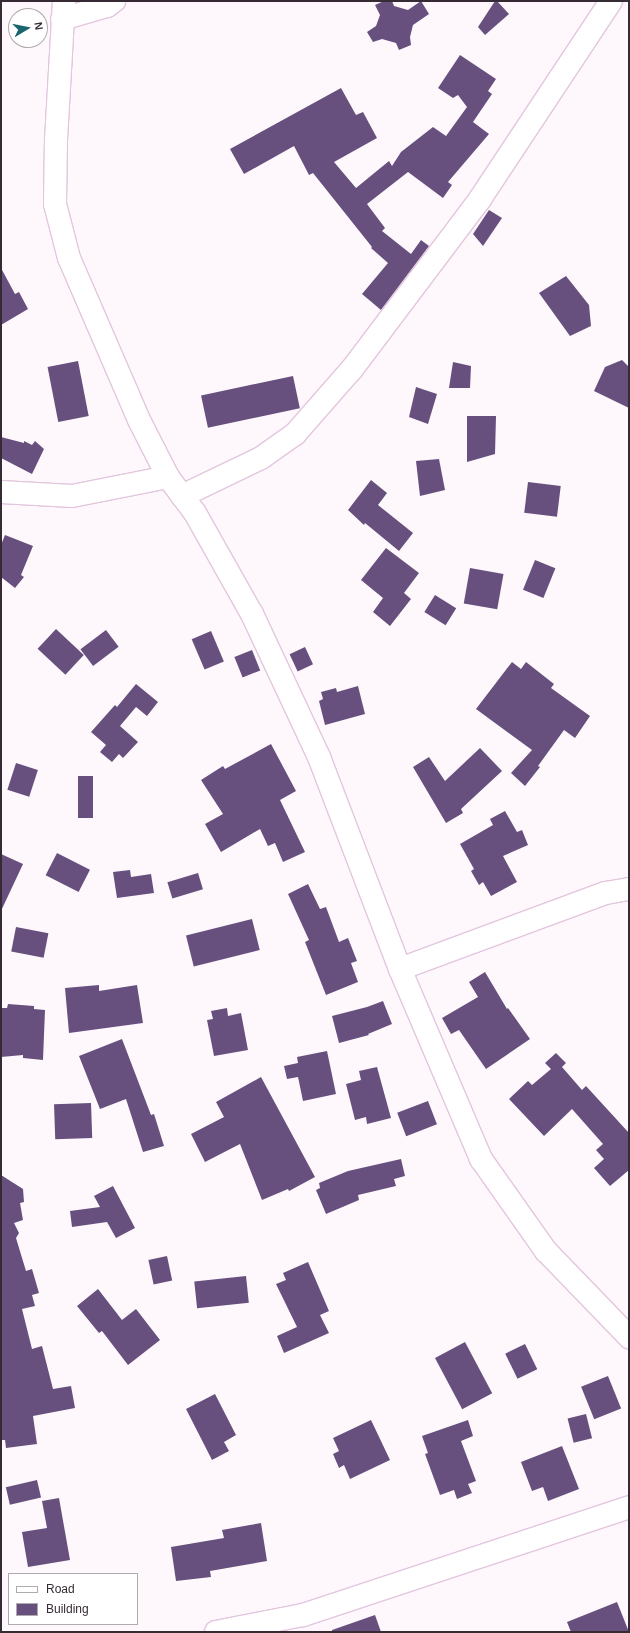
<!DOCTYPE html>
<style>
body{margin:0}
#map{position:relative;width:630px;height:1633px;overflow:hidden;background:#fef8fd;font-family:Helvetica,sans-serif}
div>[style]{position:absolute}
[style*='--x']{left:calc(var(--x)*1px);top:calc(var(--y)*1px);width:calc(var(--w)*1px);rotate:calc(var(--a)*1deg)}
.building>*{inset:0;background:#67507e;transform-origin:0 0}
.roads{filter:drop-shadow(1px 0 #e3c6de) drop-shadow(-1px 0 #e3c6de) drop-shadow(0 1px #e3c6de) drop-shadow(0 -1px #e3c6de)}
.minor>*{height:22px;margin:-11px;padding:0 11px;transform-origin:11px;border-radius:11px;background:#fff}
span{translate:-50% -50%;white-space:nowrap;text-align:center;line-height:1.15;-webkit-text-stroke:4px #fff;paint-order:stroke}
.frame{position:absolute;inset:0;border:2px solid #362b34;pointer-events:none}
.legend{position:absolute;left:8px;top:1573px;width:130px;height:52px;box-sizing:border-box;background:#fff;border:1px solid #afaaae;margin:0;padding:5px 7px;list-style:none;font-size:12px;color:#362b34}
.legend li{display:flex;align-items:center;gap:8px;height:20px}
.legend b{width:20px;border:1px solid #afaaae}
.north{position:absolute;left:8px;top:8px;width:40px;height:40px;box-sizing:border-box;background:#fff;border:1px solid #afaaae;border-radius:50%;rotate:80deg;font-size:11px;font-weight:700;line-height:16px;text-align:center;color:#362b34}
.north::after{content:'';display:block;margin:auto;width:14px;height:18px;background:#18656d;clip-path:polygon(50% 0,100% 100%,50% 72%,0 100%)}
</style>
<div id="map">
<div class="building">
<i style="clip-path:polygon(384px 1px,392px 1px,394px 6px,408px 10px,421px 1px,429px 14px,413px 25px,410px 37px,411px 45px,399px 50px,396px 43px,382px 39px,373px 42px,367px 32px,376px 26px,380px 15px,375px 5px)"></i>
<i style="clip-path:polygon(495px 1px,497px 1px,509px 14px,485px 35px,478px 27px)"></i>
<i style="clip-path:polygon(460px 55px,496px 79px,488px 91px,492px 94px,473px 122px,489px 134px,448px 182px,452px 185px,443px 198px,408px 172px,367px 204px,385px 228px,382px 231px,411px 254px,421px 240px,429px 246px,381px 310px,362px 294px,388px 263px,371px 248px,372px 247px,313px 173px,309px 175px,294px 146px,244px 174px,230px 149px,341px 88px,356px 115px,363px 112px,377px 138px,334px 162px,356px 188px,389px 161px,392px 166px,401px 152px,433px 127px,446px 136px,467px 107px,458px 95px,453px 98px,438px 88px)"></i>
<i style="clip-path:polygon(489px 210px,502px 218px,483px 246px,473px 234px)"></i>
<i style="clip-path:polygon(1px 268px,15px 294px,19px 292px,28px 309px,1px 325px)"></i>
<i style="clip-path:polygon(566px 276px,589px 305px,591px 326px,570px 336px,539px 293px)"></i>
<i style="clip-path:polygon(622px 360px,629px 367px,629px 408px,594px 391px,605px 367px)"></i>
<i style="left:78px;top:361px;width:56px;height:31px;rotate:79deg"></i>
<i style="clip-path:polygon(453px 362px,471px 366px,470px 388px,449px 388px)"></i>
<i style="left:293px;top:376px;width:33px;height:94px;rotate:78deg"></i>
<i style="clip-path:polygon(416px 387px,437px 394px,428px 424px,409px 417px)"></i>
<i style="clip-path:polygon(467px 416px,496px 416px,495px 454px,467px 462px)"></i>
<i style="clip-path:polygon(1px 437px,24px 443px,24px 441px,32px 445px,35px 441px,44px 449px,32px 474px,1px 458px)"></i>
<i style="clip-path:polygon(439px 459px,445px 490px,420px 496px,416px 461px)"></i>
<i style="clip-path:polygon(371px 480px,387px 493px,378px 505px,413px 533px,399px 551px,365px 523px,364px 525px,348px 510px)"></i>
<i style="left:528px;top:482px;width:33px;height:31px;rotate:7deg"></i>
<i style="clip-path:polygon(5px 535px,33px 546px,21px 575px,24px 577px,15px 588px,1px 577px,1px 545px)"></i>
<i style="clip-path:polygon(386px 548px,419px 573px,404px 593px,411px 599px,390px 626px,373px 612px,383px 598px,361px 580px)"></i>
<i style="left:535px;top:560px;width:22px;height:32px;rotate:22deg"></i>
<i style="left:470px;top:568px;width:34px;height:36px;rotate:10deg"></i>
<i style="left:435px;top:595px;width:25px;height:20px;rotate:32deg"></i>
<i style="left:56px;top:629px;width:38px;height:27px;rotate:43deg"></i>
<i style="left:106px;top:630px;width:21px;height:32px;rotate:53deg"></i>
<i style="left:211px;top:631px;width:33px;height:21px;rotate:67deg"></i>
<i style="left:305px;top:647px;width:19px;height:17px;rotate:65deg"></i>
<i style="left:252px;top:650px;width:22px;height:19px;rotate:68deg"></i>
<i style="clip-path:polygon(512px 662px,521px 669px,526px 662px,554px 684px,551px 688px,590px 716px,575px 738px,564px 730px,538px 766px,540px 767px,525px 786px,511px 773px,532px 750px,476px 709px)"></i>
<i style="clip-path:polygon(136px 684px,158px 702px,147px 716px,136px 707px,120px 726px,138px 742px,123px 758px,119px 754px,112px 762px,100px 752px,106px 745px,91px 732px,115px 705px,117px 707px)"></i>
<i style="clip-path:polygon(358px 686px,365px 714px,325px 725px,319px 701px,323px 699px,321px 692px,336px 688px,337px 692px)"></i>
<i style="clip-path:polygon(271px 744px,296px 791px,280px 800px,305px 852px,283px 862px,275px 843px,268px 846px,260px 829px,221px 852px,205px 824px,223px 814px,201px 780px,223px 766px,225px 769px)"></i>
<i style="clip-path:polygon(480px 748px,502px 771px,461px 809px,463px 813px,446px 823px,413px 767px,429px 757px,445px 781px)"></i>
<i style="left:16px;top:763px;width:23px;height:28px;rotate:18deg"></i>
<i style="left:78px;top:776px;width:15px;height:42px"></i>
<i style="clip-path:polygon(505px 811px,517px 832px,522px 830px,528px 845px,503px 856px,517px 882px,491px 896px,483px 882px,479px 885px,471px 871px,474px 869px,460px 844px,493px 825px,490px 819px)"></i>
<i style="left:57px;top:853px;width:37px;height:25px;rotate:27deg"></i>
<i style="clip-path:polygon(1px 854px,23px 864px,1px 911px)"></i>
<i style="clip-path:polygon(130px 870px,131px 877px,151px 874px,154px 893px,117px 898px,113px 872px)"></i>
<i style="left:198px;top:873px;width:17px;height:32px;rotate:73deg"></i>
<i style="clip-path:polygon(308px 884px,320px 909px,326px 907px,339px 942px,348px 938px,357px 961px,351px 963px,358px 982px,326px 995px,305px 942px,309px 940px,288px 894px)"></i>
<i style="left:252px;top:919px;width:32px;height:68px;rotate:76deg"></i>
<i style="left:16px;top:927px;width:33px;height:25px;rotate:11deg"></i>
<i style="clip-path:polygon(485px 972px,507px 1009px,508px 1008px,530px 1039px,486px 1069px,459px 1030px,451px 1034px,442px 1018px,478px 997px,469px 982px)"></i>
<i style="clip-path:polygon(99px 985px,99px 991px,137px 985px,143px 1023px,69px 1033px,65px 988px)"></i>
<i style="clip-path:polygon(383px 1001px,392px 1024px,368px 1034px,369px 1035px,339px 1043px,332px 1016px,367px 1007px)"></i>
<i style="clip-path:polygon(8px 1004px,34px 1006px,34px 1009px,45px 1010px,43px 1060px,23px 1058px,23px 1055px,1px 1057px,1px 1008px,7px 1008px)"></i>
<i style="clip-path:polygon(227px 1008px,228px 1016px,241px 1013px,248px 1050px,214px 1056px,207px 1020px,213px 1019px,211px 1011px)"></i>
<i style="clip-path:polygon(122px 1039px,151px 1115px,154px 1114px,164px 1146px,143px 1152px,126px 1099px,100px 1109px,79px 1056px)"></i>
<i style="clip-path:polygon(327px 1051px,336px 1094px,303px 1101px,298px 1077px,287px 1079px,284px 1066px,298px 1063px,297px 1057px)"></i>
<i style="clip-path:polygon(556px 1053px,566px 1063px,562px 1067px,582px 1090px,586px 1086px,629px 1133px,629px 1170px,610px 1186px,594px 1168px,604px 1159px,596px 1150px,603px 1144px,572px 1109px,544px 1136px,509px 1099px,528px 1081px,532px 1085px,551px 1069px,545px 1063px)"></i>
<i style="clip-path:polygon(377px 1067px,391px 1118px,367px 1124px,366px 1117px,355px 1120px,346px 1084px,361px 1080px,359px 1071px)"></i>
<i style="clip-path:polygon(261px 1077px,315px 1177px,289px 1191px,288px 1189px,262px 1200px,240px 1144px,205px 1162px,191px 1134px,224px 1117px,216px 1102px)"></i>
<i style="left:428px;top:1101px;width:25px;height:33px;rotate:69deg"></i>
<i style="left:91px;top:1103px;width:35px;height:37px;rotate:88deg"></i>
<i style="clip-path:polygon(401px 1159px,405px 1176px,394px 1179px,396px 1186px,358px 1195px,359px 1200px,326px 1214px,316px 1190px,320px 1188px,319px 1183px,348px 1171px)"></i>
<i style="clip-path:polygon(1px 1175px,23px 1189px,24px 1202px,20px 1203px,23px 1220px,14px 1223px,19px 1233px,16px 1238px,26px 1271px,32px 1269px,39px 1293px,32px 1295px,35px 1306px,22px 1309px,32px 1349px,42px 1346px,53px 1389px,71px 1386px,75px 1408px,33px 1416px,37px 1444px,6px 1448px,5px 1440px,1px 1440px)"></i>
<i style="clip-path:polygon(113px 1186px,135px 1228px,116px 1238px,107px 1222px,72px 1227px,70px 1211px,100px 1207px,94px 1196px)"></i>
<i style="left:167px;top:1256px;width:25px;height:19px;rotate:78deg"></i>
<i style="clip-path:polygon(308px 1262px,329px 1311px,320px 1315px,329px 1333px,284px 1353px,277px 1336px,297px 1327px,276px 1284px,286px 1280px,283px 1273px)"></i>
<i style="left:246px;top:1276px;width:27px;height:52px;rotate:84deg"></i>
<i style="clip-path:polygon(98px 1289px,122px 1320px,136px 1309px,160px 1340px,128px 1365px,102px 1331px,99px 1333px,77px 1306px)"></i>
<i style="left:465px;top:1342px;width:58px;height:34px;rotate:62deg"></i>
<i style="left:525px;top:1344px;width:28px;height:22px;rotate:64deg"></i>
<i style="left:608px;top:1376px;width:35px;height:29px;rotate:68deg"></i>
<i style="clip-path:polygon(215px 1394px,236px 1435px,224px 1442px,229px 1451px,212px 1460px,186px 1409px)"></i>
<i style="left:586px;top:1414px;width:25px;height:19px;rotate:76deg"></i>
<i style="clip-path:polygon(371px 1420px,390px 1460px,350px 1479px,344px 1465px,339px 1468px,333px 1454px,339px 1451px,333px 1438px)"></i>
<i style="clip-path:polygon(468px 1420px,473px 1436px,461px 1441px,476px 1481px,468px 1484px,472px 1493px,457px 1499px,454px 1490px,440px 1495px,425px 1454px,428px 1453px,422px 1436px)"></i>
<i style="clip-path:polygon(562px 1446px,579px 1489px,548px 1501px,543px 1487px,532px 1491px,521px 1462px)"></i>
<i style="left:37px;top:1480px;width:18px;height:32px;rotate:77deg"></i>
<i style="clip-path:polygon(59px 1498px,70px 1560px,28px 1567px,22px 1532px,47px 1528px,42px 1501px)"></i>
<i style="clip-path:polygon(261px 1523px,267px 1561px,210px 1571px,211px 1577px,176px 1581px,171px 1547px,224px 1538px,222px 1530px)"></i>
<i style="clip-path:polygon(617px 1602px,629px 1632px,571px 1632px,567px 1622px)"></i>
<i style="clip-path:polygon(375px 1615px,381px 1632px,332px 1632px,332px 1630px)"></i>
</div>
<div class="roads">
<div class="minor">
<i style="--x:64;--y:1;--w:138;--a:93.3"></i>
<i style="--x:56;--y:139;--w:65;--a:90.9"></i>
<i style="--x:55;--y:204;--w:56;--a:75.5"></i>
<i style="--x:69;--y:258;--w:176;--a:66.6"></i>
<i style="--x:139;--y:420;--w:64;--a:63"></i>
<i style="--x:168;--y:477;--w:45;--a:53.1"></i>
<i style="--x:195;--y:513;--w:116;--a:60.6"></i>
<i style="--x:252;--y:614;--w:158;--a:64.9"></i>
<i style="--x:319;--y:757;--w:227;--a:69.1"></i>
<i style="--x:400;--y:969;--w:207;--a:66.9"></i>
<i style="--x:481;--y:1159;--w:113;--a:54.8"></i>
<i style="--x:546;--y:1251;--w:120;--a:46"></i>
<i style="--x:62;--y:19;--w:47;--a:-16.1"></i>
<i style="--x:107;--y:6;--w:9;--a:-36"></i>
<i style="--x:1;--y:492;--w:71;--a:3.2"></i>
<i style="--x:72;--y:496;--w:98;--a:-11.2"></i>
<i style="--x:182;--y:496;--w:88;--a:-25.7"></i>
<i style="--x:261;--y:458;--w:42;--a:-35.2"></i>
<i style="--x:295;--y:434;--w:86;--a:-48.8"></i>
<i style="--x:352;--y:369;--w:213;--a:-53"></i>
<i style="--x:480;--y:199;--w:237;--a:-56.5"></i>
<i style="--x:400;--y:969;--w:220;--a:-20.3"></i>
<i style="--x:606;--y:893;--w:23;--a:-10"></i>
<i style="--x:216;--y:1632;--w:89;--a:-11.1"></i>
<i style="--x:303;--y:1615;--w:343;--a:-18.3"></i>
</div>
</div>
<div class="frame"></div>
<ul class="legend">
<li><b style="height:5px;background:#fff"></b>Road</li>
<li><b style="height:11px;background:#67507e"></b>Building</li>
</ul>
<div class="north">N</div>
</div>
